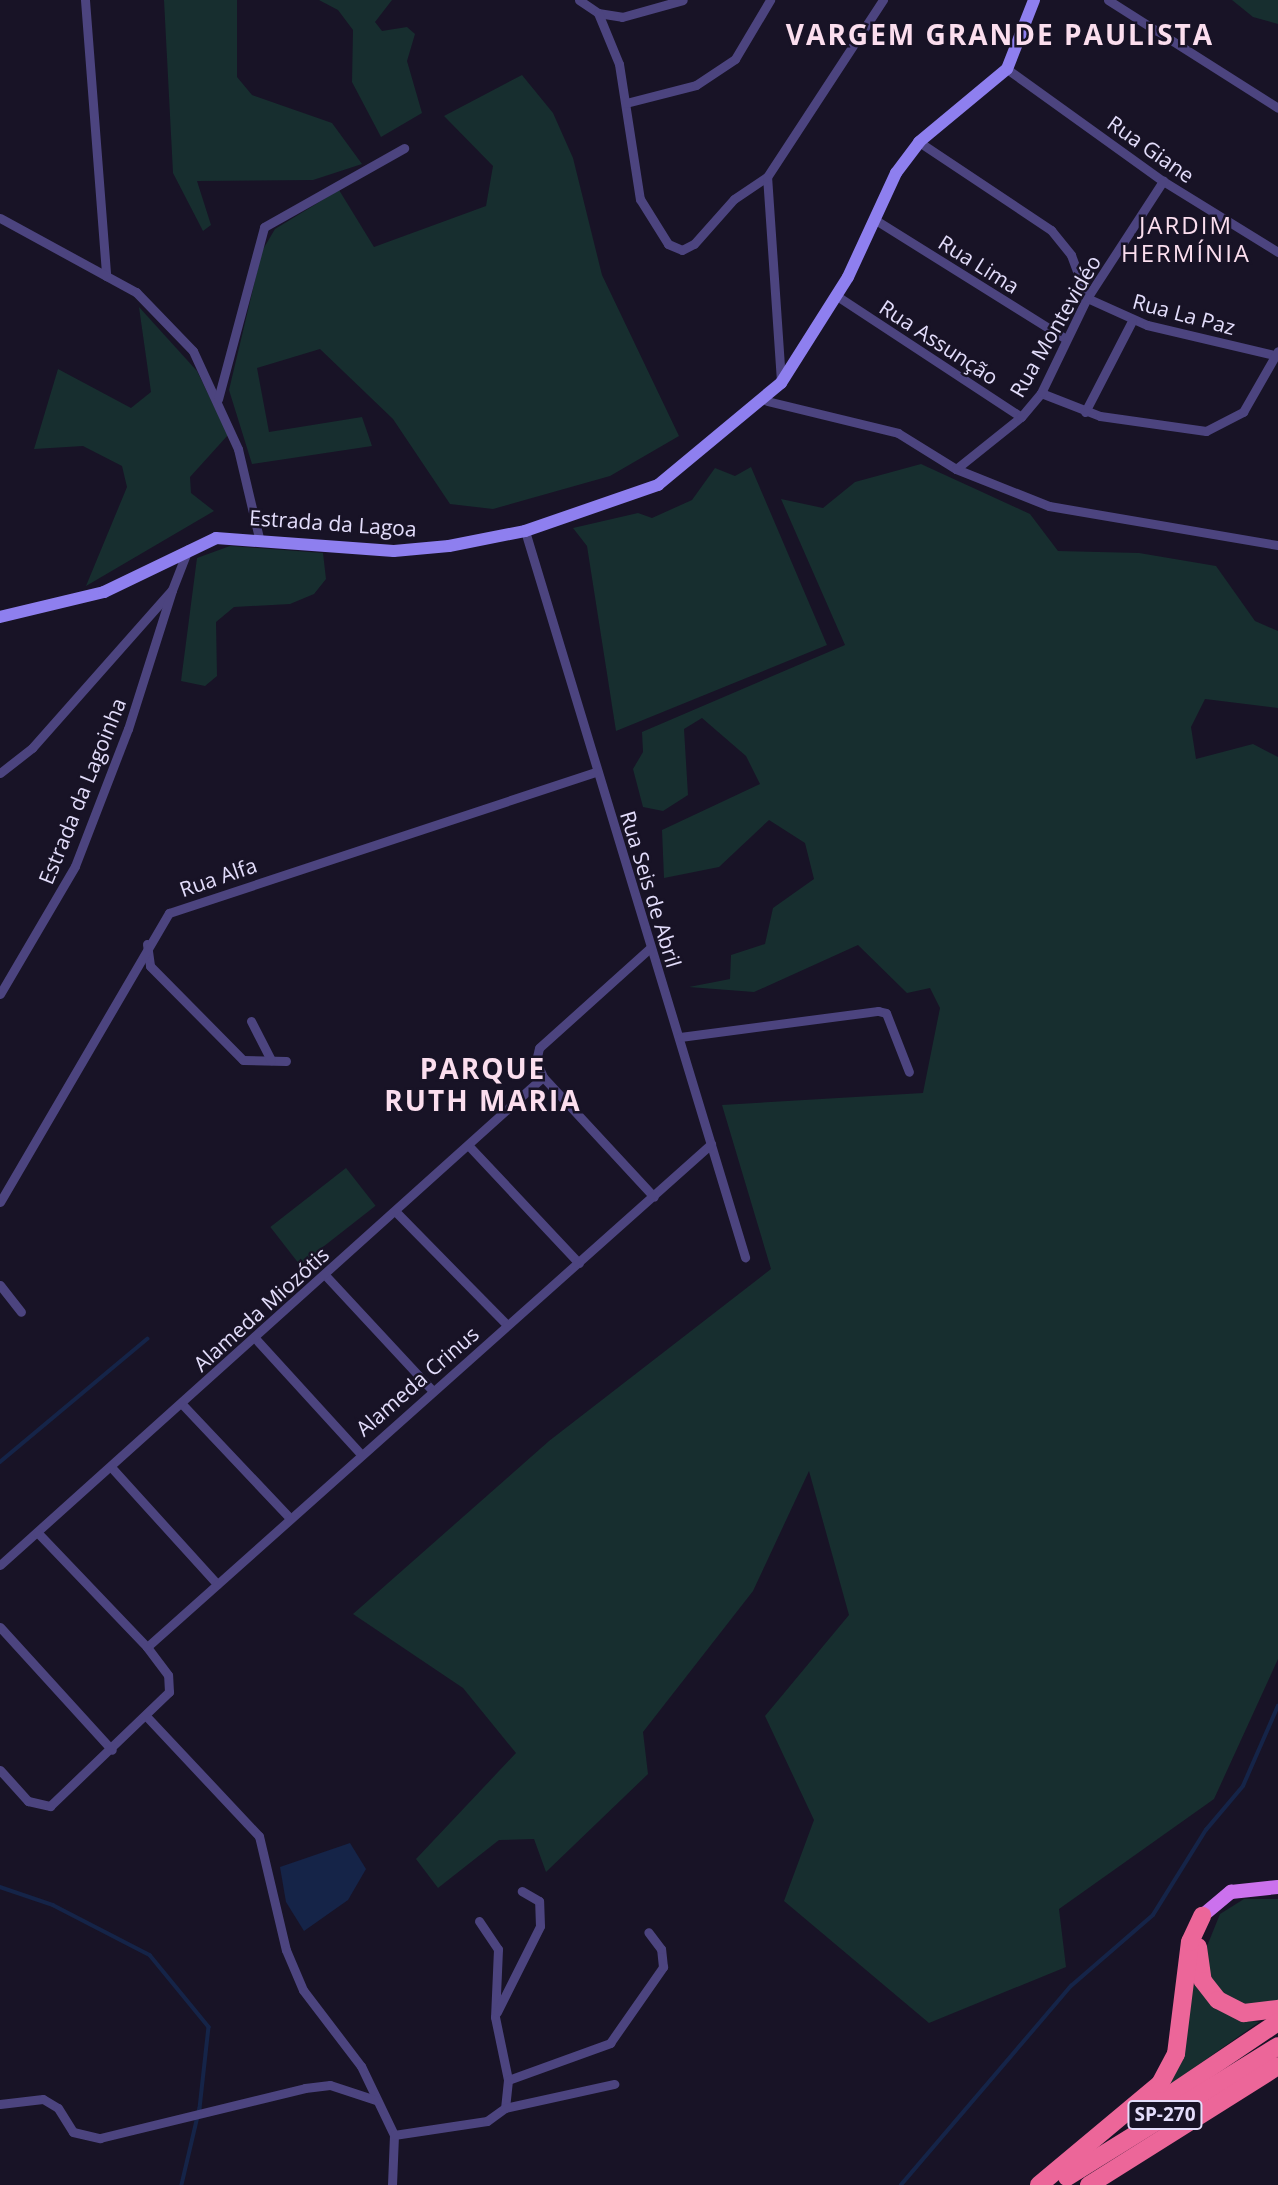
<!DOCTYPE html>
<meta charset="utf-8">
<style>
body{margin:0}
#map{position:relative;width:1278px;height:2185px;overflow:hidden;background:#181326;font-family:"Open Sans",sans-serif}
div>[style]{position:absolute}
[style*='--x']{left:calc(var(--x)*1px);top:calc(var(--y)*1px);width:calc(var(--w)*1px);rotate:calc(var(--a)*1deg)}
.green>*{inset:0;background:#172e2f;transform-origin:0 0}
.water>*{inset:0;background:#152448}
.stream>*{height:3.5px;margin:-1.75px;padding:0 1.75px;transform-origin:1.75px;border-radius:1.75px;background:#152448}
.street>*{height:9px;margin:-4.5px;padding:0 4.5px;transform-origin:4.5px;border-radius:4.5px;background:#4c447f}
.secondary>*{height:12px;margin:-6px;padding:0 6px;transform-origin:6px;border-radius:6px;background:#8e7fef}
.primary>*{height:14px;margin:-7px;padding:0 7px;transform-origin:7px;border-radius:7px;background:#cb71ed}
.highway>*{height:18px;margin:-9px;padding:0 9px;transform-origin:9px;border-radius:9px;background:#ec6699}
span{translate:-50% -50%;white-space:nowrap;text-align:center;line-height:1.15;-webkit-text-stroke:5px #181326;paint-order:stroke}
.shield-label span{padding:2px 5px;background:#181326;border:2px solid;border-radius:5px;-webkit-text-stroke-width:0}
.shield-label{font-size:19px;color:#e3ddfb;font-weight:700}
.street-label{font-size:21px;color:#e3ddfb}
.quarter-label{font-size:24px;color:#fbdeee;letter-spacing:2px}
.district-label{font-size:28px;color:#fbdeee;font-weight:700;letter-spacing:2px}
</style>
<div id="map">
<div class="green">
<i style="clip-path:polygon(164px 0,237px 0,237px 77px,252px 95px,332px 123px,362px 164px,313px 180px,197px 181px,211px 225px,203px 231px,173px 173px)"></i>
<i style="clip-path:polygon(319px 0,392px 0,375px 22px,382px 31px,407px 27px,415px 34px,407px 61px,422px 113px,381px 137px,352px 82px,353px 30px,338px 10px)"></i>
<i style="clip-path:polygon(1232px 0,1278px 0,1278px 24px,1253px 17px)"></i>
<i style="clip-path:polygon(522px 75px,553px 113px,573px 158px,602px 275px,679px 436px,610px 476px,493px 509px,450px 504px,393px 419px,320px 349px,257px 368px,269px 432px,362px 417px,372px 446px,252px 464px,229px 390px,262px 251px,275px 229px,339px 190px,374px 247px,486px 206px,493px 166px,444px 116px)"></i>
<i style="clip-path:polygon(139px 307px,197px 371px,228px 435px,190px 477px,191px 493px,214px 511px,86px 586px,127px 487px,122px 466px,83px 446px,34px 449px,58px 369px,131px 408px,151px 392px)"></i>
<i style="clip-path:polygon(921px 464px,1030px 514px,1058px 551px,1139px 553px,1216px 566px,1255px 621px,1278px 631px,1278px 708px,1205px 699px,1191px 727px,1196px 759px,1253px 744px,1278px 757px,1278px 1659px,1214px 1799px,1059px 1909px,1066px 1967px,929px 2023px,784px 1901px,814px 1820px,765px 1716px,849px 1615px,809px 1471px,753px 1591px,643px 1732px,648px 1774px,546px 1872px,534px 1839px,499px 1840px,438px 1888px,416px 1859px,516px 1753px,463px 1688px,353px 1614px,549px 1441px,771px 1269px,722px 1105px,923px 1093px,940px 1008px,930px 988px,907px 993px,858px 945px,754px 992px,689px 987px,730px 979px,731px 955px,765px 944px,773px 908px,814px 879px,805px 843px,769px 820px,719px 867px,664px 878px,662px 830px,760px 784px,746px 756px,702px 718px,684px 729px,688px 795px,663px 811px,643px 807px,633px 769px,643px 752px,642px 732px,845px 645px,781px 499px,823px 508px,855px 482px)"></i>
<i style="clip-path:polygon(751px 467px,827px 645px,616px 731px,587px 546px,573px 528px,638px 513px,652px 518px,692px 500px,715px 468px,735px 476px)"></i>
<i style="clip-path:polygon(230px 546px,323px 553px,326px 579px,314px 594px,290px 604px,234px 607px,216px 622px,217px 676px,205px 686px,181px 681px,197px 558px)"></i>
<i style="left:346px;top:1168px;width:48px;height:96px;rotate:52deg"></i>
<i style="clip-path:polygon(1244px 1899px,1278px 1899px,1278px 2004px,1272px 2007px,1232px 2003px,1212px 1985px,1203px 1956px,1220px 1914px)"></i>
<i style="clip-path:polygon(1193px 1969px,1240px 2019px,1259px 2022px,1161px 2091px)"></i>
</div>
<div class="water">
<i style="clip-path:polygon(350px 1843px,366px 1869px,348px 1900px,304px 1931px,286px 1902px,280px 1867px)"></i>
</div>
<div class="stream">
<i style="--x:0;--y:1462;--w:192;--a:-39.9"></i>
<i style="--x:0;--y:1887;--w:56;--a:18.8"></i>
<i style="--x:53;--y:1905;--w:109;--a:27.3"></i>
<i style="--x:150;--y:1955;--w:93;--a:50.7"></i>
<i style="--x:209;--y:2027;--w:81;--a:96.3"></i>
<i style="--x:200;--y:2108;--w:79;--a:103.2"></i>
<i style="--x:901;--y:2185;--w:262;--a:-49.5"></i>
<i style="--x:1071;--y:1986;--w:108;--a:-40.9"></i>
<i style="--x:1153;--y:1915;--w:100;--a:-58.1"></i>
<i style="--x:1206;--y:1830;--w:57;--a:-49.9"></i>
<i style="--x:1243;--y:1786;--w:87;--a:-66.4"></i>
</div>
<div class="street">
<i style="--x:85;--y:0;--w:277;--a:85.6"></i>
<i style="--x:579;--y:0;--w:23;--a:34"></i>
<i style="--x:598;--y:13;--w:24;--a:9"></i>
<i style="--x:622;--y:17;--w:63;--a:-15.6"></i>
<i style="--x:1108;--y:0;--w:201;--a:32.4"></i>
<i style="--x:598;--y:13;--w:55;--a:67.6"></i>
<i style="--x:619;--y:64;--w:137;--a:81.2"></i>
<i style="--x:640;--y:199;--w:53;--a:58.1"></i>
<i style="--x:668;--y:244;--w:15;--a:23"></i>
<i style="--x:682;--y:250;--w:13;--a:-27"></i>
<i style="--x:694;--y:244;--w:60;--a:-48.4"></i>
<i style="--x:734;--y:199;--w:40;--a:-34"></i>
<i style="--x:1007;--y:69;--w:192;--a:35.7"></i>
<i style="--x:1163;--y:181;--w:135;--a:31.7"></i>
<i style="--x:626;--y:103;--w:72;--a:-14.4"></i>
<i style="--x:696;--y:85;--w:47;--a:-33.7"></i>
<i style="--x:735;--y:59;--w:69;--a:-59.3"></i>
<i style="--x:919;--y:142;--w:159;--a:33.7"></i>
<i style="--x:1051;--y:230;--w:32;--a:51"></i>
<i style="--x:1071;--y:255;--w:46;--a:69.6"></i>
<i style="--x:0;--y:218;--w:155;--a:28.6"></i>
<i style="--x:136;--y:292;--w:82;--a:46"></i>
<i style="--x:193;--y:351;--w:108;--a:65.3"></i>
<i style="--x:238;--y:449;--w:91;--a:76.7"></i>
<i style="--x:874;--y:219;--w:226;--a:32"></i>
<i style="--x:837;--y:296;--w:220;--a:33.3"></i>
<i style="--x:1087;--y:298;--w:66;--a:24.2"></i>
<i style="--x:1147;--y:325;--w:130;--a:13.3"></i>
<i style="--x:781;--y:381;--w:204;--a:-93.9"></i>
<i style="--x:767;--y:177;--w:212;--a:-56.8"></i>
<i style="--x:1041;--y:393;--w:63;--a:21.3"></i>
<i style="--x:1100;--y:416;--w:107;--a:8.1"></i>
<i style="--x:1206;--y:431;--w:42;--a:-27.2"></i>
<i style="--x:1243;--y:412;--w:70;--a:-60.2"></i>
<i style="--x:218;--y:399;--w:178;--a:-75"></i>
<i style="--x:264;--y:227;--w:161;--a:-29.4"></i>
<i style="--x:767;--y:401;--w:135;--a:13.7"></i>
<i style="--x:898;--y:433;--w:68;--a:31.8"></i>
<i style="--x:956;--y:469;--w:100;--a:21.7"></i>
<i style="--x:1049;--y:506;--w:232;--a:9.7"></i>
<i style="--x:1085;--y:412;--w:102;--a:-62.7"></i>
<i style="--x:956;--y:469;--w:83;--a:-38.7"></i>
<i style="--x:1021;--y:417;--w:31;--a:-50"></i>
<i style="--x:1041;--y:393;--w:106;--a:-64.2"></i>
<i style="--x:1087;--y:298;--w:140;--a:-57"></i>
<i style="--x:525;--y:531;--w:759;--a:73.14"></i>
<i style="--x:0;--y:773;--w:41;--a:-38"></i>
<i style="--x:32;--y:748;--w:211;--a:-48.5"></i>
<i style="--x:172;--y:590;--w:44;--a:-68.7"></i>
<i style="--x:147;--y:944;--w:22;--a:82"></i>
<i style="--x:150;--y:966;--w:132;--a:45.3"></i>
<i style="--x:243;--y:1060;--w:43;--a:1.3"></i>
<i style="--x:650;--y:948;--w:149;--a:138"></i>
<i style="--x:539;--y:1048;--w:13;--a:103"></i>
<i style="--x:536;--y:1061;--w:17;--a:66"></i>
<i style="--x:543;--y:1077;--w:163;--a:47.2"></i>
<i style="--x:0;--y:994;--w:148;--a:-59.6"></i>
<i style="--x:75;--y:866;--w:147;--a:-68.9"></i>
<i style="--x:128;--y:729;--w:146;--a:-72.4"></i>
<i style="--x:251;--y:1021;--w:44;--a:62.9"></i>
<i style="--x:680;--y:1037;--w:200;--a:-7.5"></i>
<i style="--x:878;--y:1011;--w:8;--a:14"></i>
<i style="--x:886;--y:1013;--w:63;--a:68.7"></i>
<i style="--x:468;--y:1145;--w:162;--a:46.8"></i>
<i style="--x:0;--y:1202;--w:335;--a:-59.7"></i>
<i style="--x:169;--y:913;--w:450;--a:-18.3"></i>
<i style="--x:396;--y:1212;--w:158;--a:45.5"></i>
<i style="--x:326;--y:1276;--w:157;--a:47.1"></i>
<i style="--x:0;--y:1285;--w:34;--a:52"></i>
<i style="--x:254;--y:1337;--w:159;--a:47.6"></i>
<i style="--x:182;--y:1404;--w:154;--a:46.6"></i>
<i style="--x:111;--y:1467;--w:158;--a:47.8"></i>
<i style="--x:0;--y:1565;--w:730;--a:-41.95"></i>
<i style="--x:0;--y:1627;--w:166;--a:47.7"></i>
<i style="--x:147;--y:1647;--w:756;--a:-41.73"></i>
<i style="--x:148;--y:1718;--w:162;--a:46.8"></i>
<i style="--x:259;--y:1836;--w:117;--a:76.7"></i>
<i style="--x:286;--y:1950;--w:43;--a:67"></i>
<i style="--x:303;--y:1990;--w:96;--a:52.7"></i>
<i style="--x:361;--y:2066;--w:76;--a:64.4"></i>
<i style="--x:394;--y:2135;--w:50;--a:92.3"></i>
<i style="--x:0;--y:1770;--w:42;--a:47.9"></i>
<i style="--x:28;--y:1801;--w:23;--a:13"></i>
<i style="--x:50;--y:1806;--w:165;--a:-43.8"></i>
<i style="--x:169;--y:1692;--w:17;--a:-93"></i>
<i style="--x:168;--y:1675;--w:35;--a:-127"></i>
<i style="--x:147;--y:1647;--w:158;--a:-133.7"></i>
<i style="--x:479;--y:1921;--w:34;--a:56"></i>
<i style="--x:498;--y:1949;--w:68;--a:92.5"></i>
<i style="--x:495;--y:2017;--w:64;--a:78.3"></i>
<i style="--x:508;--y:2080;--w:28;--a:96"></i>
<i style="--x:497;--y:2012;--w:96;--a:-63.4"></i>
<i style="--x:540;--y:1926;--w:25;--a:-92"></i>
<i style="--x:539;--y:1901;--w:20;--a:-150"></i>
<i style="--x:508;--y:2080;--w:109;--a:-19.9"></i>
<i style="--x:610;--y:2043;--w:93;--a:-55.1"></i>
<i style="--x:663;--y:1967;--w:18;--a:-96"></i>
<i style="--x:661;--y:1949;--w:21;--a:-127"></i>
<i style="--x:0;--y:2104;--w:43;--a:-6.6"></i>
<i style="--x:43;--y:2099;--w:17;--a:31"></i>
<i style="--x:58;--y:2108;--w:28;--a:58"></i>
<i style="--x:73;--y:2132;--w:28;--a:13"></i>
<i style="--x:100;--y:2138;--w:211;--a:-13.7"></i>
<i style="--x:305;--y:2088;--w:25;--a:-7"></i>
<i style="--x:330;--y:2085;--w:48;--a:18.1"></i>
<i style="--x:394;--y:2135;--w:94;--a:-8.6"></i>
<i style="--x:487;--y:2121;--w:22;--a:-36"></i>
<i style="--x:505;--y:2108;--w:112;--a:-12.4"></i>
</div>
<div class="secondary">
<i style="--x:0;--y:617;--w:107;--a:-13.5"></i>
<i style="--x:104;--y:592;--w:124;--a:-25.7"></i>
<i style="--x:216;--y:538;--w:178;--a:4.2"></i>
<i style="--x:394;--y:551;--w:55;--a:-5.2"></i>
<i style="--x:449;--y:546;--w:77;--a:-11.2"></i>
<i style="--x:525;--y:531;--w:141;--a:-19.1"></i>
<i style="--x:658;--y:485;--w:160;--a:-39.7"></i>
<i style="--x:781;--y:383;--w:125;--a:-57.7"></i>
<i style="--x:848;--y:277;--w:115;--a:-65.2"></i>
<i style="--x:896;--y:173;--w:39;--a:-53"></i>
<i style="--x:919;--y:142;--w:114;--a:-39.7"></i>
<i style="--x:1007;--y:69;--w:74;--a:-68.6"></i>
</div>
<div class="primary">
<i style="--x:1202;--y:1916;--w:38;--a:-40"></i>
<i style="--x:1231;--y:1892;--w:47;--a:-6.1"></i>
</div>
<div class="highway">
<i style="--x:1198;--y:1947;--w:34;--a:82"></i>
<i style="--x:1203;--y:1981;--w:24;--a:52"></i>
<i style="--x:1218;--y:2000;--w:29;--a:27"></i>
<i style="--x:1244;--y:2013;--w:34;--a:-7"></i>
<i style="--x:1143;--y:2113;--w:163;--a:-34"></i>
<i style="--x:1067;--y:2177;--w:248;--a:-31.8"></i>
<i style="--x:1039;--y:2185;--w:158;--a:-39.9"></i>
<i style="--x:1160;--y:2084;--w:34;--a:-62"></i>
<i style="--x:1176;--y:2054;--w:113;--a:-82.9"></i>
<i style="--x:1190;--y:1942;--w:29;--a:-65"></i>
<i style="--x:1089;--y:2185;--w:223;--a:-32.2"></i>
</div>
<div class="shield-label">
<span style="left:1165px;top:2115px">SP-270</span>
</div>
<div class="street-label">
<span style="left:1151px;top:149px;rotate:35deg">Rua Giane</span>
<span style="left:979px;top:264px;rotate:32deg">Rua Lima</span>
<span style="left:1184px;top:314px;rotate:15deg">Rua La Paz</span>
<span style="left:1055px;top:326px;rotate:-60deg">Rua Montevidéo</span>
<span style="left:939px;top:342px;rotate:33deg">Rua Assunção</span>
<span style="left:333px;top:523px;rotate:4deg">Estrada da Lagoa</span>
<span style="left:82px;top:791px;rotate:-68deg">Estrada da Lagoinha</span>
<span style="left:218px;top:877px;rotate:-19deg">Rua Alfa</span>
<span style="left:651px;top:889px;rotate:73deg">Rua Seis de Abril</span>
<span style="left:261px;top:1309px;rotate:-42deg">Alameda Miozótis</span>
<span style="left:417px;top:1381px;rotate:-41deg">Alameda Crinus</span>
</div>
<div class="quarter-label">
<span style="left:1186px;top:239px">JARDIM<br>HERMÍNIA</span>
</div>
<div class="district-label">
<span style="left:1000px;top:34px">VARGEM GRANDE PAULISTA</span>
<span style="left:483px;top:1084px">PARQUE<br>RUTH MARIA</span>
</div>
</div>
